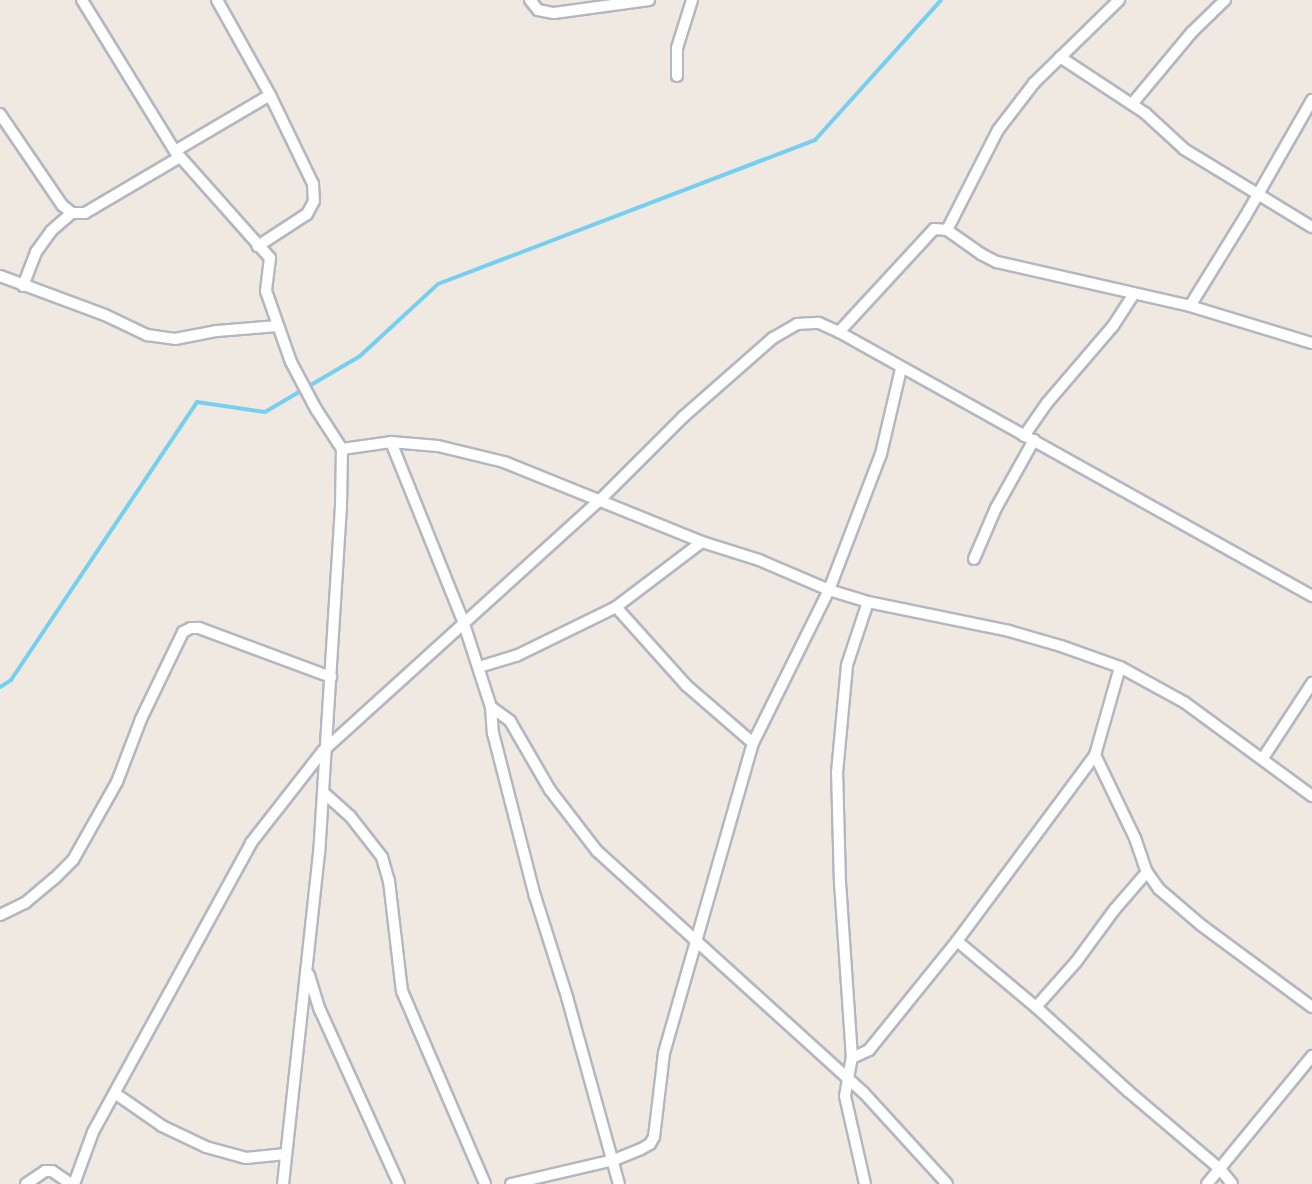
<!DOCTYPE html>
<style>
body{margin:0}
#map{position:relative;width:1312px;height:1184px;overflow:hidden;background:#efe9e1;font-family:Signika,sans-serif}
div>[style]{position:absolute}
[style*='--x']{left:calc(var(--x)*1px);top:calc(var(--y)*1px);width:calc(var(--w)*1px);rotate:calc(var(--a)*1deg)}
.stream>*{height:4px;margin:-2px;padding:0 2px;transform-origin:2px;border-radius:2px;background:#75cff0}
.roads{filter:drop-shadow(2px 0 #b4b7c1) drop-shadow(-2px 0 #b4b7c1) drop-shadow(0 2px #b4b7c1) drop-shadow(0 -2px #b4b7c1)}
.street>*{height:10px;margin:-5px;padding:0 5px;transform-origin:5px;border-radius:5px;background:#fff}
span{translate:-50% -50%;white-space:nowrap;text-align:center;line-height:1.15;-webkit-text-stroke:4.5px #fff;paint-order:stroke}
</style>
<div id="map">
<div class="stream">
<i style="--x:0;--y:687;--w:13;--a:-32"></i>
<i style="--x:11;--y:680;--w:334;--a:-56.2"></i>
<i style="--x:197;--y:402;--w:69;--a:8.4"></i>
<i style="--x:265;--y:412;--w:110;--a:-30.5"></i>
<i style="--x:360;--y:356;--w:106;--a:-42.7"></i>
<i style="--x:438;--y:284;--w:404;--a:-20.9"></i>
<i style="--x:815;--y:140;--w:188;--a:-48"></i>
</div>
<div class="roads">
<div class="street">
<i style="--x:82;--y:0;--w:177;--a:58.4"></i>
<i style="--x:175;--y:151;--w:143;--a:48.4"></i>
<i style="--x:270;--y:258;--w:33;--a:97"></i>
<i style="--x:266;--y:291;--w:75;--a:70.6"></i>
<i style="--x:291;--y:362;--w:53;--a:62"></i>
<i style="--x:316;--y:409;--w:48;--a:57"></i>
<i style="--x:342;--y:449;--w:57;--a:91"></i>
<i style="--x:341;--y:506;--w:348;--a:93.6"></i>
<i style="--x:319;--y:853;--w:333;--a:96.2"></i>
<i style="--x:217;--y:0;--w:109;--a:60.8"></i>
<i style="--x:270;--y:95;--w:99;--a:64.2"></i>
<i style="--x:313;--y:184;--w:17;--a:87"></i>
<i style="--x:314;--y:201;--w:15;--a:118"></i>
<i style="--x:307;--y:214;--w:59;--a:146.9"></i>
<i style="--x:530;--y:0;--w:13;--a:51"></i>
<i style="--x:538;--y:10;--w:16;--a:11"></i>
<i style="--x:554;--y:13;--w:96;--a:-7.8"></i>
<i style="--x:1060;--y:57;--w:102;--a:33.4"></i>
<i style="--x:1145;--y:113;--w:53;--a:42.7"></i>
<i style="--x:1184;--y:149;--w:150;--a:31.4"></i>
<i style="--x:677;--y:76;--w:28;--a:-90"></i>
<i style="--x:677;--y:48;--w:50;--a:-72.6"></i>
<i style="--x:1132;--y:104;--w:94;--a:-50.2"></i>
<i style="--x:1192;--y:32;--w:46;--a:-44.1"></i>
<i style="--x:0;--y:114;--w:110;--a:55.7"></i>
<i style="--x:62;--y:205;--w:13;--a:39"></i>
<i style="--x:72;--y:213;--w:13;--a:0"></i>
<i style="--x:85;--y:213;--w:110;--a:-30.5"></i>
<i style="--x:175;--y:151;--w:110;--a:-30.5"></i>
<i style="--x:947;--y:230;--w:42;--a:35.2"></i>
<i style="--x:981;--y:254;--w:18;--a:27"></i>
<i style="--x:997;--y:262;--w:198;--a:12.8"></i>
<i style="--x:1190;--y:306;--w:127;--a:16.9"></i>
<i style="--x:0;--y:276;--w:112;--a:20.4"></i>
<i style="--x:105;--y:315;--w:47;--a:25.5"></i>
<i style="--x:147;--y:335;--w:28;--a:8"></i>
<i style="--x:175;--y:339;--w:43;--a:-10.8"></i>
<i style="--x:217;--y:331;--w:61;--a:-4.7"></i>
<i style="--x:23;--y:286;--w:36;--a:-69"></i>
<i style="--x:36;--y:252;--w:26;--a:-54"></i>
<i style="--x:51;--y:231;--w:28;--a:-41"></i>
<i style="--x:1190;--y:306;--w:105;--a:-58.3"></i>
<i style="--x:1245;--y:217;--w:135;--a:-60.2"></i>
<i style="--x:839;--y:332;--w:542;--a:29.17"></i>
<i style="--x:1024;--y:436;--w:40;--a:-55.1"></i>
<i style="--x:1047;--y:403;--w:101;--a:-49.4"></i>
<i style="--x:1113;--y:326;--w:38;--a:-57"></i>
<i style="--x:391;--y:442;--w:47;--a:4.9"></i>
<i style="--x:438;--y:446;--w:68;--a:13.6"></i>
<i style="--x:504;--y:462;--w:214;--a:22"></i>
<i style="--x:702;--y:542;--w:60;--a:17.5"></i>
<i style="--x:759;--y:560;--w:76;--a:23.2"></i>
<i style="--x:829;--y:590;--w:41;--a:17.1"></i>
<i style="--x:868;--y:602;--w:144;--a:11.6"></i>
<i style="--x:1009;--y:631;--w:54;--a:16.1"></i>
<i style="--x:1061;--y:646;--w:63;--a:19.6"></i>
<i style="--x:1120;--y:667;--w:73;--a:28.7"></i>
<i style="--x:1184;--y:702;--w:159;--a:36.3"></i>
<i style="--x:342;--y:449;--w:49;--a:-8.1"></i>
<i style="--x:391;--y:442;--w:193;--a:68.1"></i>
<i style="--x:463;--y:621;--w:90;--a:72"></i>
<i style="--x:491;--y:707;--w:26;--a:86"></i>
<i style="--x:493;--y:733;--w:168;--a:75.6"></i>
<i style="--x:535;--y:896;--w:106;--a:72.4"></i>
<i style="--x:567;--y:997;--w:194;--a:74.5"></i>
<i style="--x:974;--y:559;--w:56;--a:-66.7"></i>
<i style="--x:996;--y:508;--w:78;--a:-60.8"></i>
<i style="--x:616;--y:607;--w:106;--a:48.1"></i>
<i style="--x:687;--y:686;--w:87;--a:40.8"></i>
<i style="--x:479;--y:667;--w:39;--a:-17"></i>
<i style="--x:516;--y:656;--w:111;--a:-26.1"></i>
<i style="--x:616;--y:607;--w:108;--a:-37.1"></i>
<i style="--x:491;--y:707;--w:24;--a:36"></i>
<i style="--x:510;--y:721;--w:80;--a:59.9"></i>
<i style="--x:550;--y:790;--w:77;--a:52.4"></i>
<i style="--x:597;--y:851;--w:360;--a:42.2"></i>
<i style="--x:864;--y:1093;--w:123;--a:47.6"></i>
<i style="--x:1095;--y:755;--w:92;--a:64.3"></i>
<i style="--x:1135;--y:838;--w:36;--a:71"></i>
<i style="--x:1147;--y:872;--w:21;--a:55"></i>
<i style="--x:1159;--y:889;--w:55;--a:40.6"></i>
<i style="--x:1201;--y:925;--w:138;--a:36.5"></i>
<i style="--x:1263;--y:758;--w:90;--a:-56.8"></i>
<i style="--x:323;--y:792;--w:36;--a:42"></i>
<i style="--x:350;--y:816;--w:52;--a:52"></i>
<i style="--x:382;--y:857;--w:25;--a:74"></i>
<i style="--x:389;--y:881;--w:111;--a:83.3"></i>
<i style="--x:402;--y:991;--w:210;--a:66.7"></i>
<i style="--x:0;--y:915;--w:28;--a:-26"></i>
<i style="--x:25;--y:903;--w:39;--a:-40"></i>
<i style="--x:55;--y:878;--w:25;--a:-45"></i>
<i style="--x:73;--y:860;--w:90;--a:-60.6"></i>
<i style="--x:117;--y:782;--w:67;--a:-69.1"></i>
<i style="--x:141;--y:719;--w:97;--a:-64.2"></i>
<i style="--x:183;--y:632;--w:9;--a:-27"></i>
<i style="--x:191;--y:628;--w:8;--a:0"></i>
<i style="--x:199;--y:628;--w:141;--a:20.4"></i>
<i style="--x:957;--y:941;--w:103;--a:39.9"></i>
<i style="--x:1036;--y:1007;--w:125;--a:42.4"></i>
<i style="--x:1128;--y:1091;--w:121;--a:40.3"></i>
<i style="--x:1220;--y:1169;--w:19;--a:51"></i>
<i style="--x:309;--y:975;--w:37;--a:73"></i>
<i style="--x:320;--y:1010;--w:191;--a:65.6"></i>
<i style="--x:1036;--y:1007;--w:60;--a:-48.4"></i>
<i style="--x:1076;--y:962;--w:66;--a:-53.7"></i>
<i style="--x:1115;--y:909;--w:49;--a:-49.1"></i>
<i style="--x:852;--y:1058;--w:19;--a:-25"></i>
<i style="--x:869;--y:1050;--w:140;--a:-51.1"></i>
<i style="--x:957;--y:941;--w:232;--a:-53.4"></i>
<i style="--x:1095;--y:755;--w:91;--a:-74.1"></i>
<i style="--x:116;--y:1094;--w:56;--a:34.8"></i>
<i style="--x:162;--y:1126;--w:49;--a:25.5"></i>
<i style="--x:206;--y:1147;--w:41;--a:15.4"></i>
<i style="--x:246;--y:1158;--w:40;--a:-5.7"></i>
<i style="--x:26;--y:1184;--w:23;--a:-34"></i>
<i style="--x:45;--y:1171;--w:7;--a:0"></i>
<i style="--x:52;--y:1171;--w:23;--a:34"></i>
<i style="--x:74;--y:1184;--w:55;--a:-69.9"></i>
<i style="--x:93;--y:1132;--w:329;--a:-61.3"></i>
<i style="--x:251;--y:843;--w:117;--a:-52"></i>
<i style="--x:323;--y:751;--w:375;--a:-42.2"></i>
<i style="--x:601;--y:499;--w:116;--a:-45"></i>
<i style="--x:683;--y:417;--w:120;--a:-41.3"></i>
<i style="--x:773;--y:338;--w:28;--a:-30"></i>
<i style="--x:797;--y:324;--w:22;--a:-3"></i>
<i style="--x:819;--y:323;--w:22;--a:24"></i>
<i style="--x:839;--y:332;--w:140;--a:-47.3"></i>
<i style="--x:934;--y:229;--w:13;--a:4"></i>
<i style="--x:947;--y:230;--w:112;--a:-63"></i>
<i style="--x:998;--y:130;--w:59;--a:-52.5"></i>
<i style="--x:1034;--y:83;--w:119;--a:-44.3"></i>
<i style="--x:511;--y:1184;--w:106;--a:-13.1"></i>
<i style="--x:614;--y:1160;--w:29;--a:-22"></i>
<i style="--x:641;--y:1149;--w:10;--a:-29"></i>
<i style="--x:650;--y:1144;--w:8;--a:-60"></i>
<i style="--x:654;--y:1137;--w:85;--a:-83.2"></i>
<i style="--x:664;--y:1053;--w:323;--a:-74"></i>
<i style="--x:753;--y:743;--w:171;--a:-63.6"></i>
<i style="--x:829;--y:590;--w:146;--a:-69.1"></i>
<i style="--x:881;--y:454;--w:87;--a:-76.8"></i>
<i style="--x:865;--y:1184;--w:90;--a:-102.8"></i>
<i style="--x:845;--y:1096;--w:39;--a:-80"></i>
<i style="--x:852;--y:1058;--w:174;--a:-93.9"></i>
<i style="--x:840;--y:884;--w:111;--a:-91.5"></i>
<i style="--x:837;--y:773;--w:108;--a:-84.7"></i>
<i style="--x:847;--y:665;--w:66;--a:-71.6"></i>
<i style="--x:1207;--y:1184;--w:166;--a:-50.6"></i>
</div>
</div>
</div>
